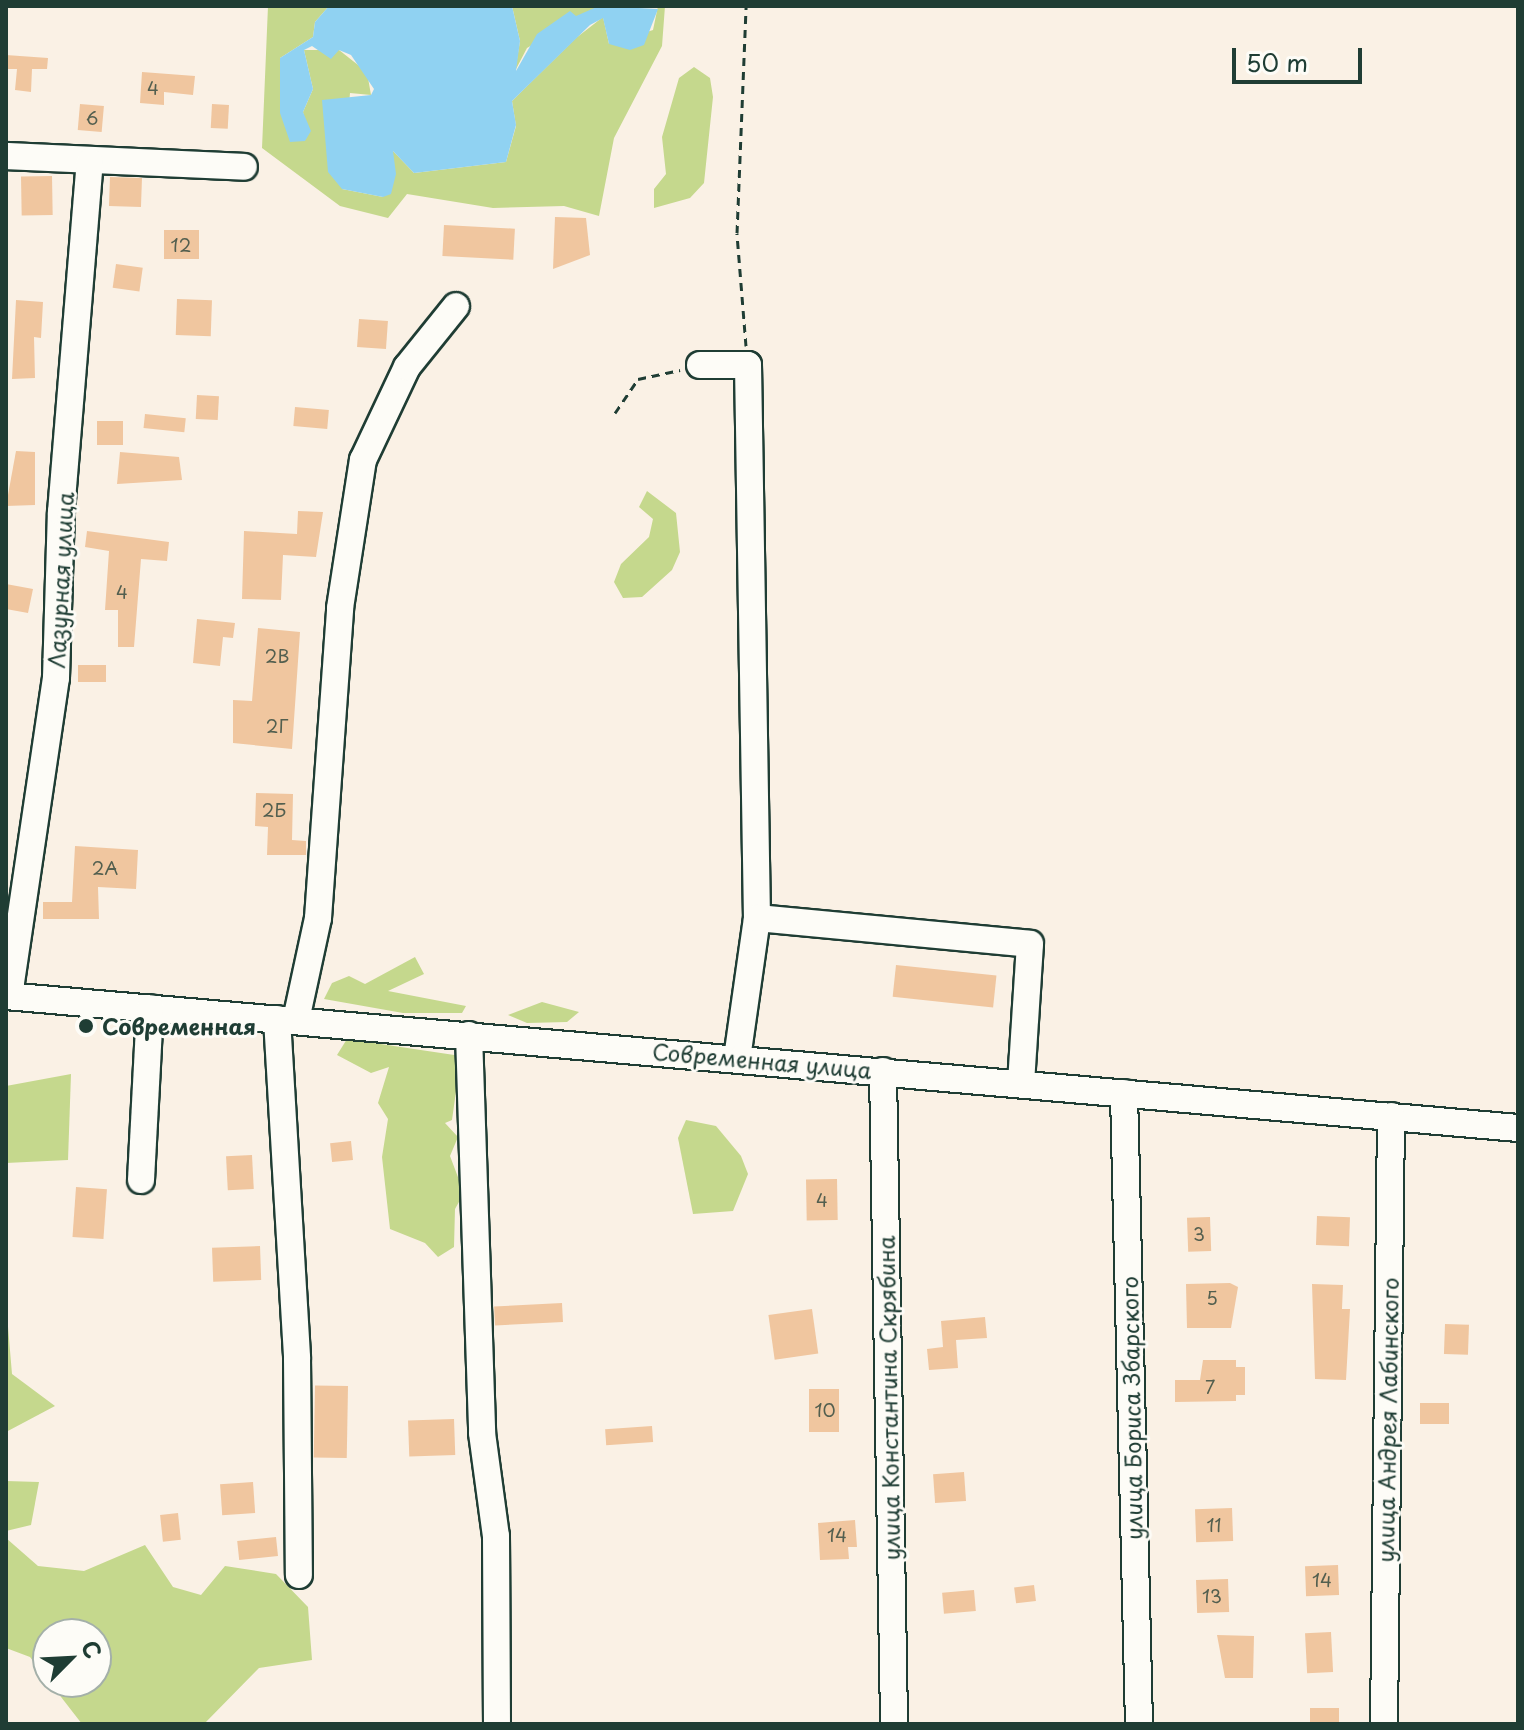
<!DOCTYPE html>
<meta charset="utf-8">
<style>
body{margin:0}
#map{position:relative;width:1524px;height:1730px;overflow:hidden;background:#faf1e5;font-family:"Playpen Sans",sans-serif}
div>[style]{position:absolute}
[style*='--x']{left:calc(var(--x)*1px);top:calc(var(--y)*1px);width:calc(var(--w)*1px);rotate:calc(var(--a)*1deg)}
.green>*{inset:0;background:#c5d88d}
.water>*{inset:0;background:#90d2f2}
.building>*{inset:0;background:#f0c69f;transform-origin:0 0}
.path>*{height:3px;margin-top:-1.5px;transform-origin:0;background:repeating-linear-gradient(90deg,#1f3d34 0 8px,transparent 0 14px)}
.roads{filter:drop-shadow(2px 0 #1f3d34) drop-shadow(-2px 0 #1f3d34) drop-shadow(0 2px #1f3d34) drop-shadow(0 -2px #1f3d34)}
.minor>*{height:26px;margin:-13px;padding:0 13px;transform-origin:13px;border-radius:13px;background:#fdfcf7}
.dots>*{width:22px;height:22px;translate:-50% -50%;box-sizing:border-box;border:4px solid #fdfcf7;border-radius:50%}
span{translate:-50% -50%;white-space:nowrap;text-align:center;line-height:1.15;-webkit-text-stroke:6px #fdfcf7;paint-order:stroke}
.number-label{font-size:18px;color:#535f4f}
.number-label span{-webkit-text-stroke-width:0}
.street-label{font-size:22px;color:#1f3d34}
.poi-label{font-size:22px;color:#1f3d34;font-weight:700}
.left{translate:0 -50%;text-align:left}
.frame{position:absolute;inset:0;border:8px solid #1f3d34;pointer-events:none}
.north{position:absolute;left:32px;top:1618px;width:80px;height:80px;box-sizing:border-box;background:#fdfcf7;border:2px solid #a4b0a9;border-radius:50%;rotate:66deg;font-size:22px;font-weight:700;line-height:32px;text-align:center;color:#1f3d34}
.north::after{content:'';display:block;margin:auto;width:28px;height:36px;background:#1f3d34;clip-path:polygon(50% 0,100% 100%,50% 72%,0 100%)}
.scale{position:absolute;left:1232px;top:48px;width:130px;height:36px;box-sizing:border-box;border:4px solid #1f3d34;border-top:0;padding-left:10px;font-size:24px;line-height:28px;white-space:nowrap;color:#1f3d34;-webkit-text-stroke:6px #fdfcf7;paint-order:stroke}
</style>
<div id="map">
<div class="green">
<i style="clip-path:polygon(268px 6px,329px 6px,315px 22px,313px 37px,280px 58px,305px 125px,303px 112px,313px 89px,304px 50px,339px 50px,367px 72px,371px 95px,350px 93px,342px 189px,383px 197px,393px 151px,414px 173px,506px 162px,516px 126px,512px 101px,576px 38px,603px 17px,609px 44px,653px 30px,658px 6px,665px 6px,662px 46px,614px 138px,599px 216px,564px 206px,493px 208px,407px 194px,388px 218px,340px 206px,262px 148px)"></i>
<i style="clip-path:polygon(512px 6px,599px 6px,527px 48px,515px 71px,520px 41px)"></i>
<i style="clip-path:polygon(694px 67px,710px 78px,713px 97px,704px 183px,690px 198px,654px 208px,654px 189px,666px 174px,662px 137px,679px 78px)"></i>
<i style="clip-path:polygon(647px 491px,676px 513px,680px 552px,672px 570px,642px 597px,623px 598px,614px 582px,621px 564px,649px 537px,653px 519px,639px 507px)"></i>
<i style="clip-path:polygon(415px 957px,424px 974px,388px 991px,466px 1006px,462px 1013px,403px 1013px,324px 999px,332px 983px,349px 976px,365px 984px)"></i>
<i style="clip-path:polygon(542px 1002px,579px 1012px,567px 1022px,527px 1023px,508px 1015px)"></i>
<i style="clip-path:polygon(347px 1039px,461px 1056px,452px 1120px,445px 1123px,458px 1137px,450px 1156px,464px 1193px,455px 1209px,454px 1247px,438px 1257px,425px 1243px,390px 1229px,382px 1157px,388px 1119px,378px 1103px,389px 1067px,371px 1073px,337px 1055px)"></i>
<i style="clip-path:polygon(71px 1074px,68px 1160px,6px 1163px,6px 1086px)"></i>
<i style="clip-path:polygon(686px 1120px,716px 1126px,741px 1156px,748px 1174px,733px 1211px,693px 1214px,678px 1138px)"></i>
<i style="clip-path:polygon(6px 1303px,12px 1374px,55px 1406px,6px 1432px)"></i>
<i style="clip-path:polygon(6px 1481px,39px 1482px,31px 1525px,6px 1531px)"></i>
<i style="clip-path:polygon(evenodd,6px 1538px,38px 1566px,84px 1571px,145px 1545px,173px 1587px,201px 1595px,225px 1566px,276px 1574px,308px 1607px,312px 1660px,259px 1668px,204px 1724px,82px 1724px,30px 1657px,6px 1648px,6px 1538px,48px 1634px,96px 1634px,96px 1682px,48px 1682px,48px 1634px)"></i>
</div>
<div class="water">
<i style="clip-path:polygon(329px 6px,512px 6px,520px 41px,516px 71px,537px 34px,570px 11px,576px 16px,599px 6px,658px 9px,644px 45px,630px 50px,609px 44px,603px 18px,590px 25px,512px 101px,516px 125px,506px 162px,414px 173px,393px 151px,396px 174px,391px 194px,383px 197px,342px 189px,328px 172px,322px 100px,371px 95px,374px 89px,351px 55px,339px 50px,331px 59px,312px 46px,304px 50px,313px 89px,303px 112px,311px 131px,305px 141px,290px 142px,280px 113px,280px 58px,313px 37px,315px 22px)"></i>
</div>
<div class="building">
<i style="clip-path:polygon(6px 55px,48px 58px,47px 69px,32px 69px,31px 92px,15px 90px,17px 69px,6px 69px)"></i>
<i style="clip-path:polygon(142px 72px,195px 76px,193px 95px,164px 92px,164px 105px,140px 103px)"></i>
<i style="left:80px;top:104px;width:24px;height:26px;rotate:5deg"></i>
<i style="left:212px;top:104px;width:17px;height:24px;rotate:3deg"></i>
<i style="left:52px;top:176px;width:39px;height:31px;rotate:89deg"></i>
<i style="left:110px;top:177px;width:32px;height:29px;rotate:2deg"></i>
<i style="clip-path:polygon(555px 217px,586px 218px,590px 255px,553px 269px)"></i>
<i style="left:444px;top:225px;width:71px;height:31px;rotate:3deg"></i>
<i style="left:199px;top:230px;width:29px;height:35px;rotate:90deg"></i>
<i style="left:116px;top:264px;width:27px;height:24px;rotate:8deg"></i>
<i style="left:177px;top:299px;width:35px;height:36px;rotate:2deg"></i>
<i style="clip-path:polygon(16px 300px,43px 302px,41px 338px,34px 337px,35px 378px,12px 379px)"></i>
<i style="left:359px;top:319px;width:29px;height:28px;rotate:4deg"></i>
<i style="left:197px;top:395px;width:22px;height:24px;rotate:3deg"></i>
<i style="left:295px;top:407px;width:34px;height:19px;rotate:5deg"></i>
<i style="left:145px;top:414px;width:41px;height:14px;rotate:6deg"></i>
<i style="left:97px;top:421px;width:26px;height:24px"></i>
<i style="clip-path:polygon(16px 451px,35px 452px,35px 505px,6px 506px)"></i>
<i style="clip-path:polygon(120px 452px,179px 457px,182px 480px,117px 484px)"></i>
<i style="clip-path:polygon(298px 511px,323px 512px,316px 557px,283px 555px,281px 600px,242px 599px,244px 531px,297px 534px)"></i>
<i style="clip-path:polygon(87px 531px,169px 542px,167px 561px,141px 559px,134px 647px,118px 647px,118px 610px,105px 610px,109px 551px,85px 547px)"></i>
<i style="clip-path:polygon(6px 584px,33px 589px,28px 613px,6px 609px)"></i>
<i style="clip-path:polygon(197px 619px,235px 623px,233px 638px,223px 637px,220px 666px,193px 663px)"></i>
<i style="clip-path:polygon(258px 628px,300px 632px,292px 749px,233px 743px,233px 700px,252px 701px)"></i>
<i style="left:78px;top:665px;width:28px;height:17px"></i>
<i style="clip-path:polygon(256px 793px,293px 794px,292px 840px,306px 841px,306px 855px,267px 855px,268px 827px,255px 826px)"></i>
<i style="clip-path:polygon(75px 846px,138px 850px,136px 889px,98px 887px,99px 919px,43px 919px,43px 902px,72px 902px)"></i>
<i style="left:896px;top:965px;width:101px;height:32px;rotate:6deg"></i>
<i style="left:351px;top:1141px;width:19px;height:21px;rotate:84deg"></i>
<i style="left:252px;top:1155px;width:34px;height:26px;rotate:87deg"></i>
<i style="left:837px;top:1179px;width:41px;height:31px;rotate:89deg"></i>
<i style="left:76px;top:1187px;width:31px;height:50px;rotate:4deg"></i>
<i style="left:1317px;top:1216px;width:33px;height:29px;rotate:2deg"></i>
<i style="left:1210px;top:1217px;width:34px;height:23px;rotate:88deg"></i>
<i style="left:260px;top:1246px;width:34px;height:48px;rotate:88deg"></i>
<i style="clip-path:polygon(1230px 1283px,1238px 1287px,1231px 1328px,1187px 1328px,1186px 1284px)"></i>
<i style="clip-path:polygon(1312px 1284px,1343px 1285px,1342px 1309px,1350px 1309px,1346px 1380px,1315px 1379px)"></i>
<i style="left:562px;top:1303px;width:19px;height:68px;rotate:87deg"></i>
<i style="left:812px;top:1309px;width:45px;height:44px;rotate:82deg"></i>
<i style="clip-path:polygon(985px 1317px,987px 1338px,956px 1340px,958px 1368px,929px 1370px,927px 1349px,943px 1347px,941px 1321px)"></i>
<i style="left:1445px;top:1324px;width:24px;height:30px;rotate:2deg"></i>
<i style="clip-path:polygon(1203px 1360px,1236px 1360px,1236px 1367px,1245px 1367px,1245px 1395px,1236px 1395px,1236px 1401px,1175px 1402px,1175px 1380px,1200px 1380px)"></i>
<i style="left:348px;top:1386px;width:72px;height:33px;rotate:91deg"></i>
<i style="left:809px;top:1389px;width:30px;height:43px"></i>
<i style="left:1420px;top:1403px;width:29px;height:21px"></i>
<i style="left:454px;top:1419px;width:36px;height:46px;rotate:88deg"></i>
<i style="left:652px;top:1426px;width:16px;height:47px;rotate:86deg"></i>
<i style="left:964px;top:1472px;width:29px;height:31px;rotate:86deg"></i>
<i style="left:253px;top:1482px;width:31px;height:33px;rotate:86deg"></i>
<i style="left:1232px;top:1508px;width:33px;height:37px;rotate:88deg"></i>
<i style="left:178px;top:1513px;width:27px;height:18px;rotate:84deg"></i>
<i style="clip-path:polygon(855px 1520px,857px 1547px,848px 1547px,849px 1559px,820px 1560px,818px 1523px)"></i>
<i style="left:276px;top:1537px;width:19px;height:39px;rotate:84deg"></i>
<i style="left:1338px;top:1565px;width:30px;height:33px;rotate:88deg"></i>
<i style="left:1228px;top:1579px;width:33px;height:32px;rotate:88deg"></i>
<i style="left:1034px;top:1585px;width:16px;height:20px;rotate:83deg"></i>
<i style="left:974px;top:1590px;width:21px;height:32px;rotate:85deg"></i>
<i style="left:1331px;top:1632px;width:40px;height:26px;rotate:87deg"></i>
<i style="clip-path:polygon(1217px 1635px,1254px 1636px,1253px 1678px,1225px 1678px)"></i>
<i style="left:1310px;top:1708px;width:29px;height:16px"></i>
</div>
<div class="path">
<i style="--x:746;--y:346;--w:113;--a:-94.6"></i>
<i style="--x:737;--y:233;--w:227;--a:-87.7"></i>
<i style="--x:615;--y:413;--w:41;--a:-55.9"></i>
<i style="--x:638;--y:379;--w:43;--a:-12.1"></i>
</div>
<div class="roads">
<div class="minor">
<i style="--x:6;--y:156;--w:238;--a:2.6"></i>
<i style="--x:700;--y:365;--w:48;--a:0"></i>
<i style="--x:748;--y:365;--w:553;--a:89.07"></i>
<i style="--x:757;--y:918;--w:141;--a:98.1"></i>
<i style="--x:757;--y:918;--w:274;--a:5.4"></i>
<i style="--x:1030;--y:944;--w:139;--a:93.7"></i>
<i style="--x:6;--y:996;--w:1518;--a:4.99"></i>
<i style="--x:9;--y:996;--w:321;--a:-81.6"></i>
<i style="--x:56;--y:678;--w:166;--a:-88.3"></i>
<i style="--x:61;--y:512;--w:351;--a:-85.3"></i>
<i style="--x:277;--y:1019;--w:340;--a:86.6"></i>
<i style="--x:297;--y:1358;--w:217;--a:89.5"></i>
<i style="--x:296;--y:1020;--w:104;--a:-77.8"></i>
<i style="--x:318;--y:918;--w:311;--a:-85.9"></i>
<i style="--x:340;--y:608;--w:150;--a:-81.2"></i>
<i style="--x:363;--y:460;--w:103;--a:-64.7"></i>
<i style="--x:407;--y:367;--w:78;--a:-51.2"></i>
<i style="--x:469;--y:1035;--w:398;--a:88.1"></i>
<i style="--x:482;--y:1433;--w:104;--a:82.3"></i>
<i style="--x:496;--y:1536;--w:188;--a:89.7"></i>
<i style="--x:883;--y:1071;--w:653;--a:89.03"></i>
<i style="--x:1124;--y:1093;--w:631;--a:88.64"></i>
<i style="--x:141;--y:1180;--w:172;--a:-87"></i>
<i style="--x:1384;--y:1724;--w:608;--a:-89.34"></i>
</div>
</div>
<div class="dots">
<i style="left:86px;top:1026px;background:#1f3d34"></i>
</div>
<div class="number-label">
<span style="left:153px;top:88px">4</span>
<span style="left:92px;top:118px">6</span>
<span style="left:181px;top:245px">12</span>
<span style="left:122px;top:592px">4</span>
<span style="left:277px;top:656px">2В</span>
<span style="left:277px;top:726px">2Г</span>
<span style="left:274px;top:810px">2Б</span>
<span style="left:105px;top:868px">2А</span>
<span style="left:822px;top:1200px">4</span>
<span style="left:1199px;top:1234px">3</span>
<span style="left:1212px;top:1298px">5</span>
<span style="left:1210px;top:1387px">7</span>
<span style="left:825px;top:1410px">10</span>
<span style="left:1214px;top:1525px">11</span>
<span style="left:837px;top:1535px">14</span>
<span style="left:1322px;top:1580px">14</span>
<span style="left:1212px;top:1596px">13</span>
</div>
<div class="street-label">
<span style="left:60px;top:580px;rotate:-87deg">Лазурная улица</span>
<span style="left:762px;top:1060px;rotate:5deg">Современная улица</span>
<span style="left:888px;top:1398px;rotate:-91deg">улица Константина Скрябина</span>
<span style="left:1131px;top:1408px;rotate:-91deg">улица Бориса Збарского</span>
<span style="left:1387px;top:1420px;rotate:-89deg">улица Андрея Лабинского</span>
</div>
<div class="poi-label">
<span class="left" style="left:102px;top:1026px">Современная</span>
</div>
<div class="frame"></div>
<div class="north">С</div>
<div class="scale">50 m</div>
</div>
